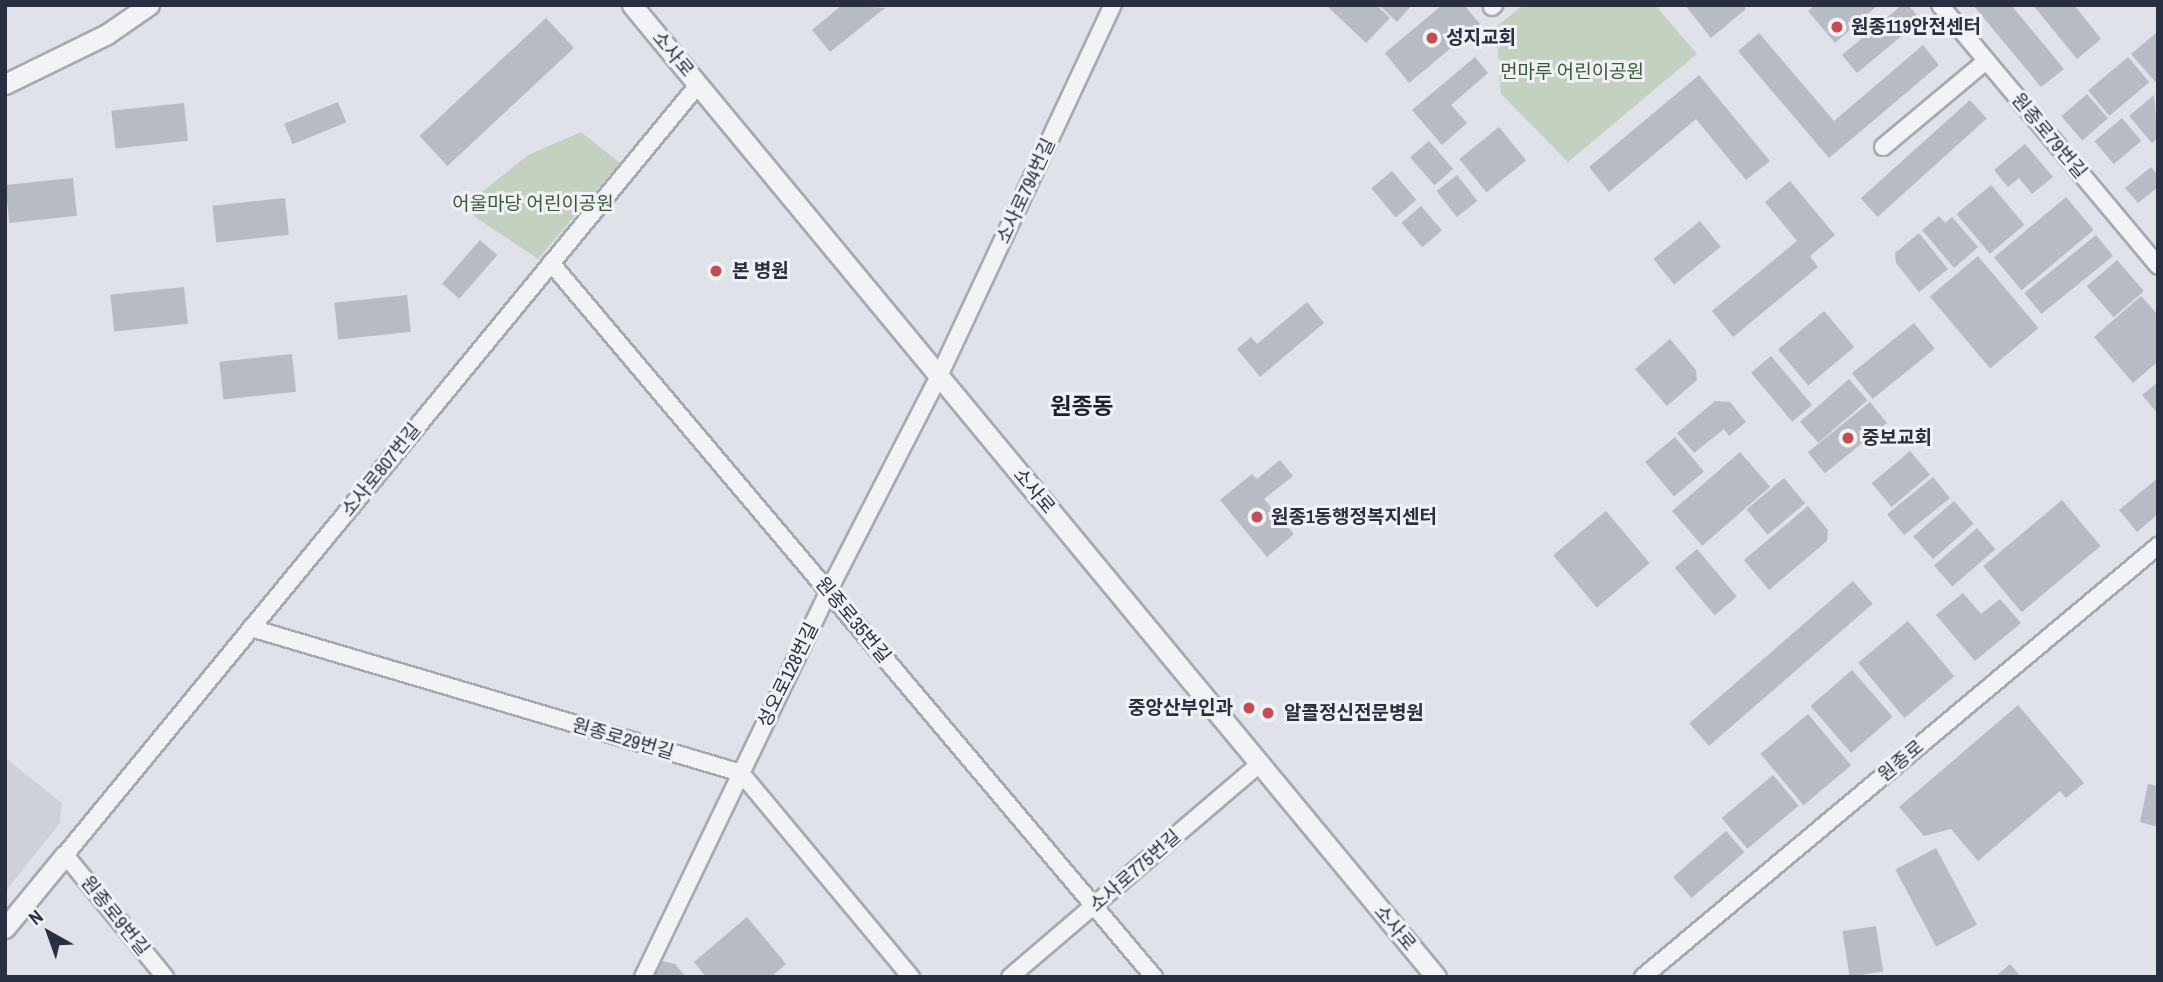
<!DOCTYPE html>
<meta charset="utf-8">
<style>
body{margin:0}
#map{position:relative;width:2163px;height:982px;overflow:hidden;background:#dfe2e8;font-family:"Archivo Narrow","Noto Sans KR",sans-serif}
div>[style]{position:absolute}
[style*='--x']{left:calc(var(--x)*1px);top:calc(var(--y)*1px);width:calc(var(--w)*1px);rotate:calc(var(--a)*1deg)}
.built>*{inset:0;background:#ced1da}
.green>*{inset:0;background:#c4d1c1}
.building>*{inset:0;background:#b7bbc4;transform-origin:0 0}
.roads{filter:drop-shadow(2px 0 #a5a9b2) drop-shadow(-2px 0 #a5a9b2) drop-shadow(0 2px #a5a9b2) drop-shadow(0 -2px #a5a9b2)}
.minor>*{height:16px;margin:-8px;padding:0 8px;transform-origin:8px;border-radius:8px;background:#f2f3f6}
.tertiary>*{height:19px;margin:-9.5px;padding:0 9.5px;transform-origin:9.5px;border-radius:9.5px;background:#f2f3f6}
.dots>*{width:19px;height:19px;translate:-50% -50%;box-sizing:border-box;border:4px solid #eff1f5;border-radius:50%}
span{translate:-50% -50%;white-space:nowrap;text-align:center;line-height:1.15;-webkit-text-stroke:6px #eff1f5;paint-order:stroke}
.poi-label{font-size:19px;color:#292f3e;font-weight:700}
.left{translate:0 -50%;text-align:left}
.right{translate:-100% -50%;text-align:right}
.street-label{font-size:19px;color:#292f3e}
.park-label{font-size:19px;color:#3b5937}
.quarter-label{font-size:23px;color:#1b202f;font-weight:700}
.frame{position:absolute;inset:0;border:7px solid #292f3e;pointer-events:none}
.north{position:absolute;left:14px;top:898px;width:70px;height:70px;-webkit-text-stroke:5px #eff1f5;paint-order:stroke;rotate:320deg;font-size:19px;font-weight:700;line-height:28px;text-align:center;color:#292f3e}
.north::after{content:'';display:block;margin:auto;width:24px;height:32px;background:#292f3e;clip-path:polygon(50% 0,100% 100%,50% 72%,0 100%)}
</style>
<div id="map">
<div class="built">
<i style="clip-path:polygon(5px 758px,62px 803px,60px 823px,5px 892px)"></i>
</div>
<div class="green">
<i style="clip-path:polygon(1523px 5px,1655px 5px,1697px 54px,1568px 162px,1501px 94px,1496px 27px)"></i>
<i style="clip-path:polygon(581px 132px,620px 163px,538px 259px,475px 217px,467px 204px,528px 155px)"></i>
</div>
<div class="building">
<i style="clip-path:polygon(842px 5px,885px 8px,830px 52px,812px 30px)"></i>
<i style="clip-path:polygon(1326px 5px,1376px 5px,1390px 18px,1366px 43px)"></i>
<i style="clip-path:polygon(1379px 5px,1412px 5px,1397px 22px)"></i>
<i style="clip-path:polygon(1442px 5px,1464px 5px,1480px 24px,1409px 83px,1385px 53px)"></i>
<i style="clip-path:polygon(1685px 5px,1743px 5px,1746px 9px,1711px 38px)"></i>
<i style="clip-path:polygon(1815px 5px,1878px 5px,1835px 43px,1808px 11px)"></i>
<i style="clip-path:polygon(1902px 5px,1908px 5px,1921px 20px,1857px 73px,1842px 55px)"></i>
<i style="clip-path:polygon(1973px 5px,2011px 5px,2064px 69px,2041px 87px)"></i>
<i style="clip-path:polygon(2033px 5px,2074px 5px,2101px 39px,2077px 59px)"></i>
<i style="left:546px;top:18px;width:41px;height:173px;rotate:47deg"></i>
<i style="clip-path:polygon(1759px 33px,1834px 121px,1923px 45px,1939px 65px,1829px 158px,1738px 51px)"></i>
<i style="clip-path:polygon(2156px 33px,2158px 35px,2158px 85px,2131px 54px)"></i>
<i style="clip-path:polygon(1475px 57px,1488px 73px,1451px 105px,1467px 123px,1442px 145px,1412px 110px)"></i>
<i style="left:2128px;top:57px;width:33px;height:52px;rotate:50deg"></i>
<i style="clip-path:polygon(1699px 75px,1770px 161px,1746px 180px,1696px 119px,1609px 192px,1589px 167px)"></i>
<i style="left:2087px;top:94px;width:32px;height:34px;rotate:49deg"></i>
<i style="clip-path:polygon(2154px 95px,2158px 138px,2152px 143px,2129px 116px)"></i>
<i style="left:1970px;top:100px;width:25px;height:147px;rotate:48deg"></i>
<i style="left:338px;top:102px;width:22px;height:58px;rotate:68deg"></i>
<i style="left:184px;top:103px;width:38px;height:73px;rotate:84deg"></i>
<i style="left:2122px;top:118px;width:30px;height:36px;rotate:50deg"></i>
<i style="left:1499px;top:127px;width:43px;height:51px;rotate:51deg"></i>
<i style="left:1429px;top:141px;width:37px;height:25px;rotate:49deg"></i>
<i style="clip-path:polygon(2025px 144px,2053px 177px,2032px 194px,2019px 178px,2008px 187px,1994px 170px)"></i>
<i style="clip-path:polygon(2151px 167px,2158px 175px,2158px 187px,2138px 203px,2125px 188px)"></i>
<i style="left:1392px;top:171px;width:38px;height:27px;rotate:50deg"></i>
<i style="left:1457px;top:175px;width:33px;height:26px;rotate:52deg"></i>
<i style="left:73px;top:178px;width:38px;height:68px;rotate:84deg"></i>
<i style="clip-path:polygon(1790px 181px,1835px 235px,1810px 256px,1818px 267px,1733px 337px,1712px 311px,1797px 241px,1765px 202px)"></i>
<i style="left:1991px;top:185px;width:52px;height:45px;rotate:50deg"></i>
<i style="left:2066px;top:197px;width:43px;height:94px;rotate:50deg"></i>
<i style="left:285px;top:198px;width:37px;height:73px;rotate:84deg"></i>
<i style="left:1421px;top:206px;width:32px;height:26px;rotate:49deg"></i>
<i style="clip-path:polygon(1939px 216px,1945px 223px,1952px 217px,1978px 247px,1954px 268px,1922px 230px)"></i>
<i style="left:1700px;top:221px;width:33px;height:60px;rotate:51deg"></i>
<i style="clip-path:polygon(1919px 233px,1948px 269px,1919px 292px,1896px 263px,1895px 253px)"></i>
<i style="left:2096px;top:235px;width:27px;height:92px;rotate:51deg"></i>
<i style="left:480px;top:240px;width:23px;height:58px;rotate:41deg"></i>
<i style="left:1978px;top:256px;width:94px;height:63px;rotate:50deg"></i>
<i style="left:2117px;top:260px;width:41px;height:40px;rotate:49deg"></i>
<i style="left:184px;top:287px;width:37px;height:74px;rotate:84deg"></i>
<i style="left:407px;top:295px;width:37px;height:73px;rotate:84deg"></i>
<i style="clip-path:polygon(2141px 296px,2158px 315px,2158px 367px,2155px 364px,2133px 383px,2094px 337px)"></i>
<i style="clip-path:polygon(1307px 302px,1324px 323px,1260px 377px,1237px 349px,1251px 337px,1257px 344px)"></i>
<i style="left:1824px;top:311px;width:47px;height:60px;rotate:50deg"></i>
<i style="left:1914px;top:323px;width:33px;height:80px;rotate:51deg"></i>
<i style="clip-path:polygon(1670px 339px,1696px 370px,1697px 380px,1667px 406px,1635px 369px)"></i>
<i style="left:292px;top:354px;width:38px;height:73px;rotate:84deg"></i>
<i style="left:1771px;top:356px;width:64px;height:26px;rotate:50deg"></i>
<i style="left:1849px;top:379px;width:28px;height:65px;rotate:49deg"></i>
<i style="clip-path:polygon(2158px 382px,2158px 414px,2142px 395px)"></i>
<i style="clip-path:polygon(1715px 401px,1730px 402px,1746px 422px,1729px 436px,1724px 429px,1694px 453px,1677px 433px)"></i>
<i style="left:1870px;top:402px;width:27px;height:80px;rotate:51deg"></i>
<i style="left:1675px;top:437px;width:45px;height:39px;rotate:50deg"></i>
<i style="left:1910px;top:451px;width:31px;height:50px;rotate:50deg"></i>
<i style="left:1740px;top:452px;width:46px;height:90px;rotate:49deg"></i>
<i style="clip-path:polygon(1280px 460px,1293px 476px,1264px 499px,1294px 534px,1267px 557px,1220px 500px,1252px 474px,1257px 479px)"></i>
<i style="left:1933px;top:477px;width:27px;height:59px;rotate:51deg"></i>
<i style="left:1784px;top:478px;width:33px;height:49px;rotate:50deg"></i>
<i style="clip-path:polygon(2158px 478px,2158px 514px,2137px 532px,2119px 510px)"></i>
<i style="left:2062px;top:500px;width:60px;height:103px;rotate:50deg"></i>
<i style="left:1954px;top:501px;width:30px;height:54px;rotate:49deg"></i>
<i style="clip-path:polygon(1808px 506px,1828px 530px,1827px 541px,1769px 590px,1744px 560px)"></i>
<i style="left:1606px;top:511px;width:68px;height:69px;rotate:50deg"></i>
<i style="left:1977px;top:528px;width:28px;height:57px;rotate:49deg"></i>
<i style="left:1697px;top:549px;width:62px;height:29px;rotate:50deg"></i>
<i style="left:1853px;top:581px;width:30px;height:217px;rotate:49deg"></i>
<i style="clip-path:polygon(1963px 593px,1981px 614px,2000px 599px,2021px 623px,1975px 661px,1936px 615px)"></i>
<i style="left:1908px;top:621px;width:72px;height:65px;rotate:50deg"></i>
<i style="left:1852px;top:670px;width:62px;height:55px;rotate:49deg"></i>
<i style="clip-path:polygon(2018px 705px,2084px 783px,2066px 798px,2060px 791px,1978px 861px,1951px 829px,1924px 836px,1899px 807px)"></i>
<i style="left:1808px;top:714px;width:67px;height:62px;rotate:50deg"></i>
<i style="left:1773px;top:775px;width:40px;height:67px;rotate:50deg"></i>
<i style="clip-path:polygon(2148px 784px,2158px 786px,2158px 827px,2140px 822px)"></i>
<i style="left:1726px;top:831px;width:28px;height:70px;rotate:49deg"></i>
<i style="left:1936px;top:848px;width:87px;height:46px;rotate:62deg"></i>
<i style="clip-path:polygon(747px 917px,786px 964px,771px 977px,706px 977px,694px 962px)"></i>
<i style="left:1876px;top:926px;width:46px;height:34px;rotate:81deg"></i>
<i style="clip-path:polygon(662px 961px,675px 964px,686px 977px,654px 977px)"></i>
<i style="clip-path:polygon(2010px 964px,2021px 977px,1995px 977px)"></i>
</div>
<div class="roads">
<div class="minor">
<i style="--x:1940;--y:5;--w:340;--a:50.1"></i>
<i style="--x:1492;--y:7;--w:3;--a:-45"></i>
<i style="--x:1883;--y:147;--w:134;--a:-39.9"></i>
<i style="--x:551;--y:263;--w:935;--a:49.82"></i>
<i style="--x:251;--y:628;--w:511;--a:16.48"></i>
<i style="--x:741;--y:773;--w:266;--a:50.2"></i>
<i style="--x:165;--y:977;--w:158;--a:-129.3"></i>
<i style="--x:65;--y:855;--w:997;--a:-50.58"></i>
<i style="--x:643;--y:977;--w:429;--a:-64.3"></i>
<i style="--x:829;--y:590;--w:241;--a:-62.8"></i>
<i style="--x:939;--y:376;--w:410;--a:-64.9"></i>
<i style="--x:1010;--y:977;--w:328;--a:-40.5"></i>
<i style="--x:1643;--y:977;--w:672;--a:-39.93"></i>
</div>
<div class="tertiary">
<i style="--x:632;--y:5;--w:1261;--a:50.4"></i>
<i style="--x:5;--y:84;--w:114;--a:-26.1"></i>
<i style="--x:107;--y:34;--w:51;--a:-34.6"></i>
<i style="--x:5;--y:928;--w:94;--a:-50.6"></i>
</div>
</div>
<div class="dots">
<i style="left:1837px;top:27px;background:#c64b53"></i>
<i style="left:1432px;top:38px;background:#c64b53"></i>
<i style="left:716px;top:271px;background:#c64b53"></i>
<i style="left:1848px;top:438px;background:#c64b53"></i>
<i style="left:1257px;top:517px;background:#c64b53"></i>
<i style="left:1249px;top:708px;background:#c64b53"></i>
<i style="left:1268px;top:713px;background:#c64b53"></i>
</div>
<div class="poi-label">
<span class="left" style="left:1851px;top:27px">원종119안전센터</span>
<span class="left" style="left:1446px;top:38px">성지교회</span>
<span class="left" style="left:732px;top:271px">본 병원</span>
<span class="left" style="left:1862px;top:438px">중보교회</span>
<span class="left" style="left:1271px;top:517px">원종1동행정복지센터</span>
<span class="right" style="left:1233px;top:708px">중앙산부인과</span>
<span class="left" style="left:1284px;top:713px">알콜정신전문병원</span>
</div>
<div class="street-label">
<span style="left:673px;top:54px;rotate:50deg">소사로</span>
<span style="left:2049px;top:136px;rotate:50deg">원종로79번길</span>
<span style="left:1026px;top:191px;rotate:-65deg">소사로794번길</span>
<span style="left:381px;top:470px;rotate:-51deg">소사로807번길</span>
<span style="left:1034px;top:491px;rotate:50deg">소사로</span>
<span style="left:853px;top:620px;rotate:50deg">원종로35번길</span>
<span style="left:788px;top:675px;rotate:-64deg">성오로128번길</span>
<span style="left:623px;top:739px;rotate:16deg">원종로29번길</span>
<span style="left:1901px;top:761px;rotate:-40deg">원종로</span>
<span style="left:1135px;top:871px;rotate:-41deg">소사로775번길</span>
<span style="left:115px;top:916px;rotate:51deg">원종로9번길</span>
<span style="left:1395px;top:928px;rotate:50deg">소사로</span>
</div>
<div class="park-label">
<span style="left:1572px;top:72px">먼마루 어린이공원</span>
<span style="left:533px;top:204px">어울마당 어린이공원</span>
</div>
<div class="quarter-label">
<span style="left:1082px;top:406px">원종동</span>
</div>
<div class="frame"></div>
<div class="north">N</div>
</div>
